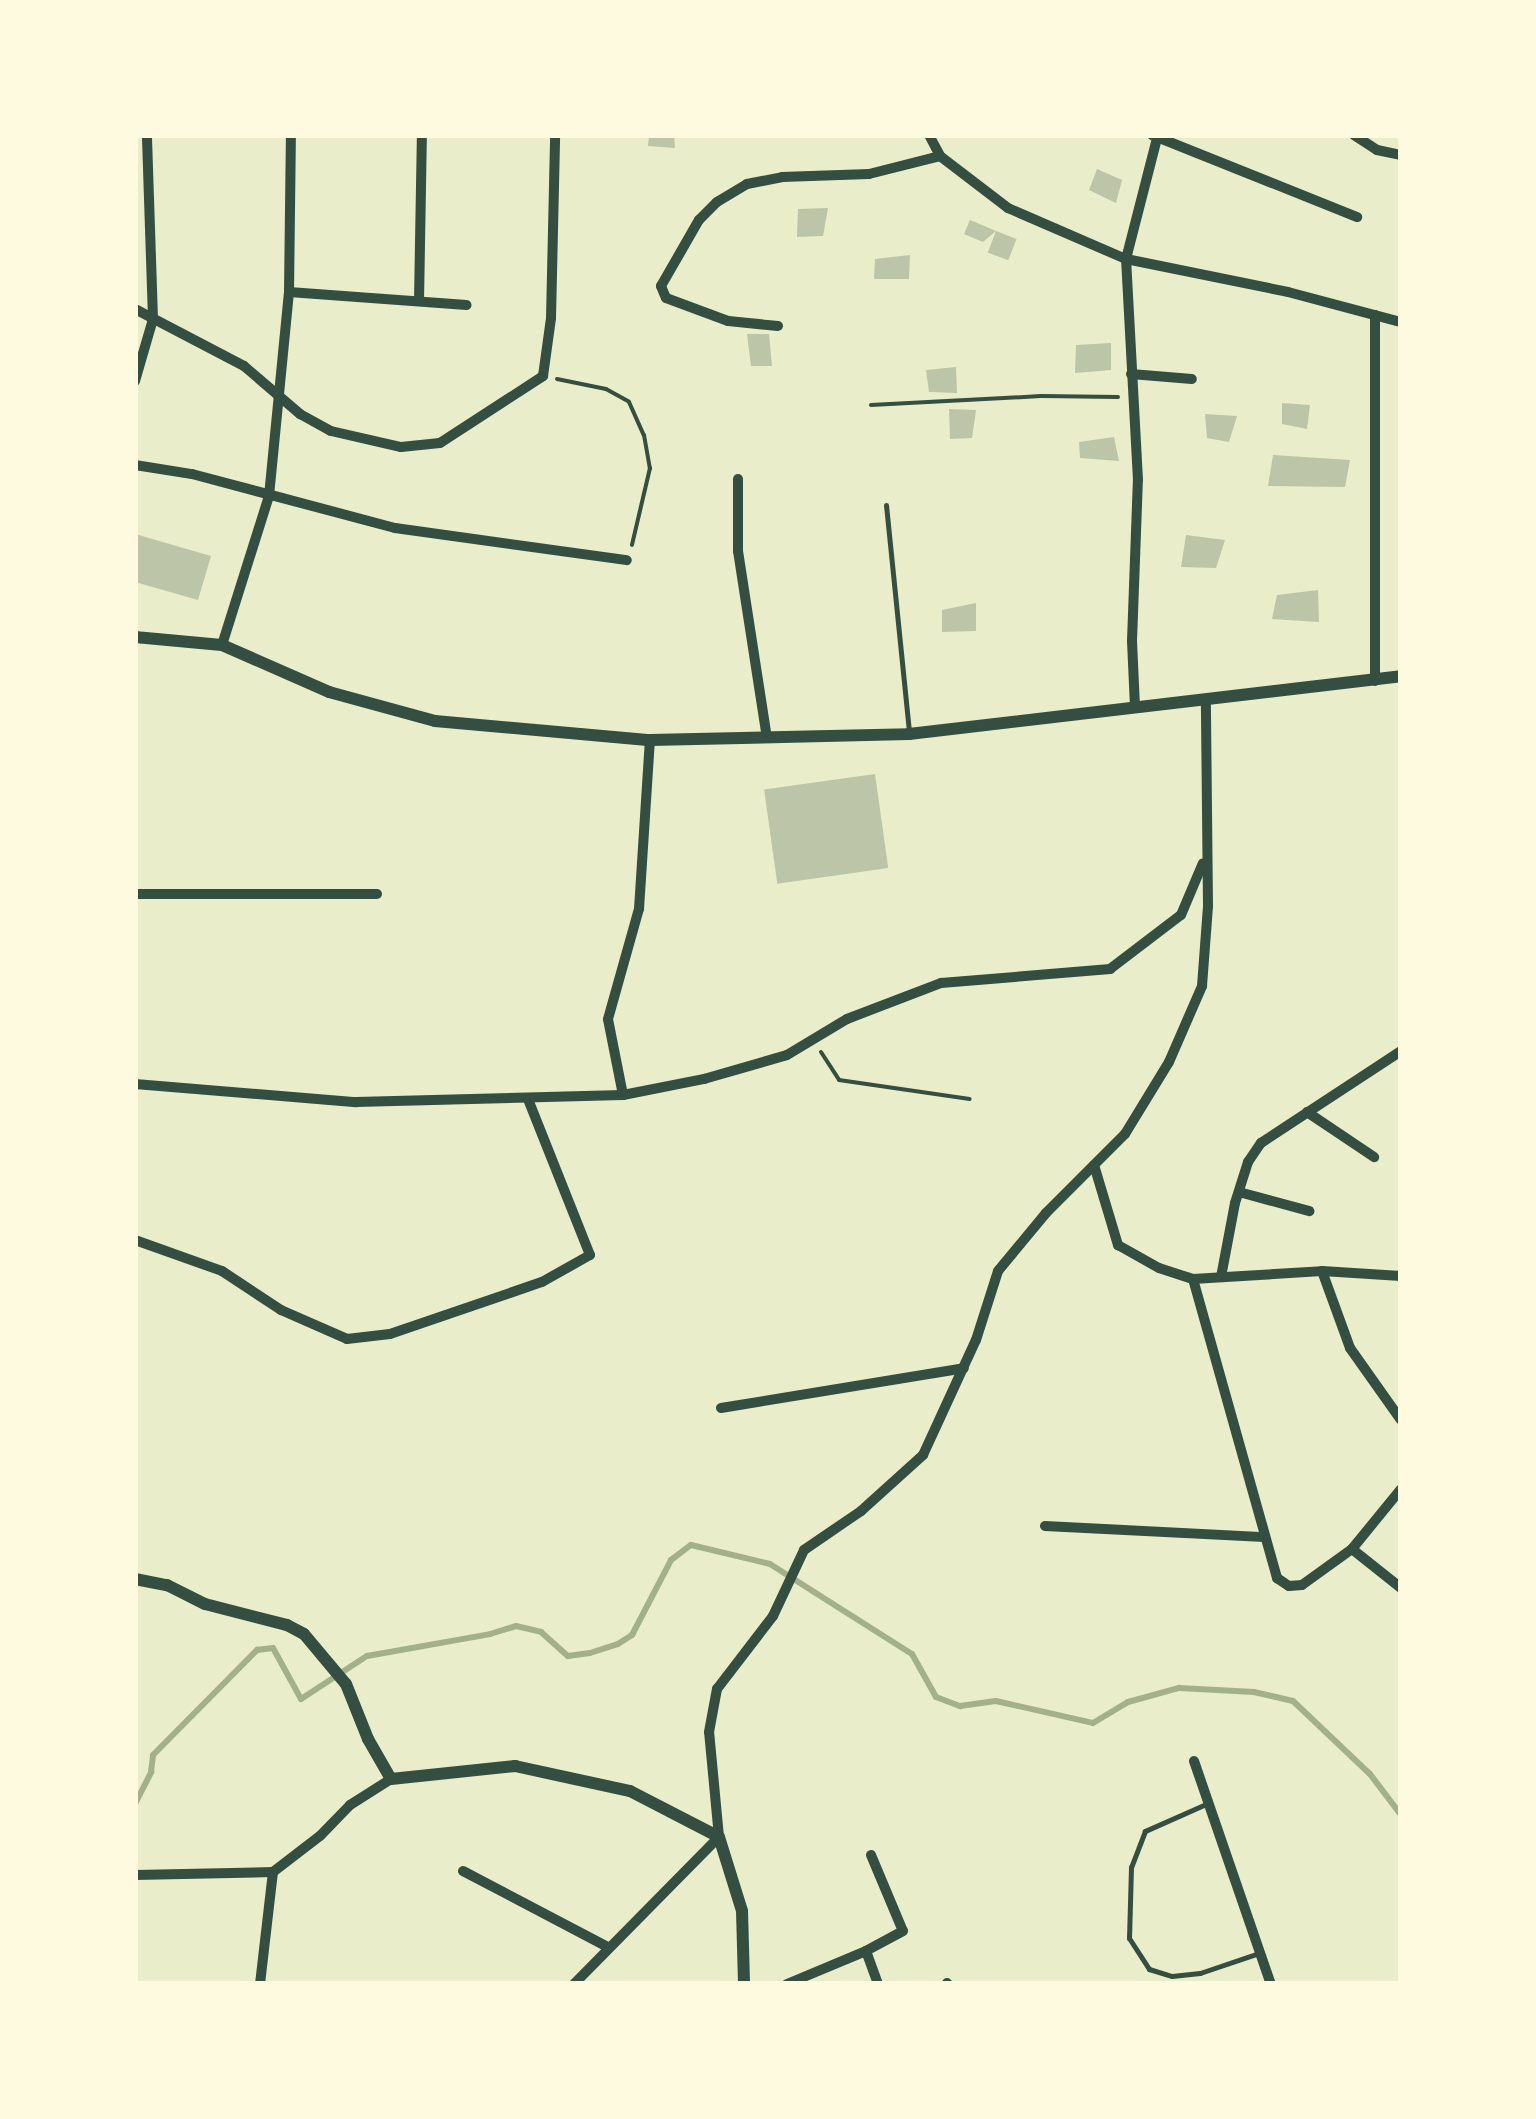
<!DOCTYPE html>
<style>
body{margin:0}
#map{position:relative;width:1536px;height:2119px;overflow:hidden;background:#e9edc9;font-family:Figtree,sans-serif}
div>[style]{position:absolute}
[style*='--x']{left:calc(var(--x)*1px);top:calc(var(--y)*1px);width:calc(var(--w)*1px);rotate:calc(var(--a)*1deg)}
.stream>*{height:6px;margin:-3px;padding:0 3px;transform-origin:3px;border-radius:3px;background:#a3b18a}
.building>*{inset:0;background:#bcc5a7;transform-origin:0 0}
.path>*{height:4px;margin:-2px;padding:0 2px;transform-origin:2px;border-radius:2px;background:#344e41}
.service>*{height:5px;margin:-2.5px;padding:0 2.5px;transform-origin:2.5px;border-radius:2.5px;background:#344e41}
.minor>*{height:10px;margin:-5px;padding:0 5px;transform-origin:5px;border-radius:5px;background:#344e41}
.tertiary>*{height:12px;margin:-6px;padding:0 6px;transform-origin:6px;border-radius:6px;background:#344e41}
span{translate:-50% -50%;white-space:nowrap;text-align:center;line-height:1.15;-webkit-text-stroke:8px #fefae0;paint-order:stroke}
.frame{position:absolute;inset:0;border:138px solid #fefae0;pointer-events:none}
</style>
<div id="map">
<div class="stream">
<i style="--x:135;--y:1804;--w:36;--a:-63"></i>
<i style="--x:151;--y:1772;--w:17;--a:-83"></i>
<i style="--x:153;--y:1755;--w:148;--a:-45.3"></i>
<i style="--x:257;--y:1650;--w:16;--a:-7"></i>
<i style="--x:273;--y:1648;--w:58;--a:61.2"></i>
<i style="--x:301;--y:1699;--w:79;--a:-33.1"></i>
<i style="--x:367;--y:1656;--w:125;--a:-10.1"></i>
<i style="--x:490;--y:1634;--w:27;--a:-17"></i>
<i style="--x:516;--y:1626;--w:26;--a:13"></i>
<i style="--x:541;--y:1632;--w:36;--a:42"></i>
<i style="--x:568;--y:1656;--w:22;--a:-8"></i>
<i style="--x:590;--y:1653;--w:29;--a:-18"></i>
<i style="--x:618;--y:1644;--w:17;--a:-33"></i>
<i style="--x:632;--y:1635;--w:85;--a:-62.5"></i>
<i style="--x:671;--y:1560;--w:25;--a:-37"></i>
<i style="--x:691;--y:1545;--w:81;--a:13.5"></i>
<i style="--x:770;--y:1564;--w:168;--a:32.4"></i>
<i style="--x:912;--y:1654;--w:49;--a:60.8"></i>
<i style="--x:936;--y:1697;--w:26;--a:21"></i>
<i style="--x:960;--y:1706;--w:36;--a:-8"></i>
<i style="--x:996;--y:1701;--w:99;--a:12.8"></i>
<i style="--x:1093;--y:1723;--w:41;--a:-31"></i>
<i style="--x:1128;--y:1702;--w:53;--a:-15.4"></i>
<i style="--x:1179;--y:1688;--w:75;--a:3.1"></i>
<i style="--x:1254;--y:1692;--w:40;--a:13"></i>
<i style="--x:1293;--y:1701;--w:106;--a:43.5"></i>
<i style="--x:1370;--y:1774;--w:51;--a:52.9"></i>
</div>
<div class="building">
<i style="clip-path:polygon(649px 135px,674px 135px,675px 148px,648px 146px)"></i>
<i style="clip-path:polygon(1097px 169px,1122px 180px,1116px 203px,1089px 190px)"></i>
<i style="clip-path:polygon(828px 208px,823px 236px,797px 237px,798px 209px)"></i>
<i style="clip-path:polygon(970px 220px,996px 231px,983px 242px,964px 234px)"></i>
<i style="left:996px;top:231px;width:22px;height:23px;rotate:21deg"></i>
<i style="clip-path:polygon(910px 255px,909px 279px,874px 279px,875px 259px)"></i>
<i style="clip-path:polygon(747px 334px,769px 334px,772px 366px,751px 366px)"></i>
<i style="clip-path:polygon(1111px 343px,1111px 370px,1075px 373px,1076px 345px)"></i>
<i style="clip-path:polygon(956px 367px,957px 393px,929px 392px,926px 370px)"></i>
<i style="clip-path:polygon(1282px 403px,1310px 405px,1307px 429px,1282px 424px)"></i>
<i style="clip-path:polygon(949px 409px,976px 410px,972px 438px,950px 439px)"></i>
<i style="clip-path:polygon(1205px 414px,1237px 416px,1229px 442px,1207px 438px)"></i>
<i style="clip-path:polygon(1114px 437px,1119px 461px,1080px 458px,1079px 442px)"></i>
<i style="clip-path:polygon(1273px 455px,1350px 460px,1345px 487px,1268px 486px)"></i>
<i style="clip-path:polygon(135px 534px,211px 556px,198px 600px,135px 582px)"></i>
<i style="clip-path:polygon(1186px 535px,1225px 540px,1216px 568px,1181px 567px)"></i>
<i style="clip-path:polygon(1318px 590px,1319px 622px,1272px 619px,1277px 595px)"></i>
<i style="clip-path:polygon(976px 603px,976px 631px,942px 632px,942px 610px)"></i>
<i style="left:875px;top:774px;width:95px;height:112px;rotate:82deg"></i>
</div>
<div class="path">
<i style="--x:557;--y:379;--w:50;--a:11.5"></i>
<i style="--x:606;--y:389;--w:26;--a:29"></i>
<i style="--x:629;--y:402;--w:36;--a:66"></i>
<i style="--x:644;--y:435;--w:34;--a:80"></i>
<i style="--x:650;--y:468;--w:79;--a:103.2"></i>
<i style="--x:871;--y:405;--w:170;--a:-3"></i>
<i style="--x:1041;--y:396;--w:77;--a:0.7"></i>
<i style="--x:821;--y:1052;--w:33;--a:57"></i>
<i style="--x:839;--y:1080;--w:132;--a:8.3"></i>
</div>
<div class="service">
<i style="--x:886;--y:505;--w:227;--a:84.2"></i>
<i style="--x:1206;--y:1804;--w:67;--a:156.1"></i>
<i style="--x:1145;--y:1831;--w:39;--a:111"></i>
<i style="--x:1131;--y:1867;--w:71;--a:91.6"></i>
<i style="--x:1129;--y:1938;--w:37;--a:57"></i>
<i style="--x:1149;--y:1969;--w:24;--a:17"></i>
<i style="--x:1172;--y:1976;--w:28;--a:-6"></i>
<i style="--x:1200;--y:1973;--w:62;--a:-18.7"></i>
</div>
<div class="minor">
<i style="--x:929;--y:135;--w:24;--a:62"></i>
<i style="--x:940;--y:156;--w:86;--a:37.4"></i>
<i style="--x:1008;--y:208;--w:129;--a:23.4"></i>
<i style="--x:1126;--y:259;--w:165;--a:11.5"></i>
<i style="--x:1288;--y:292;--w:117;--a:14.9"></i>
<i style="--x:1152;--y:135;--w:221;--a:21.8"></i>
<i style="--x:1354;--y:135;--w:27;--a:33"></i>
<i style="--x:1377;--y:150;--w:25;--a:12"></i>
<i style="--x:289;--y:292;--w:178;--a:4.2"></i>
<i style="--x:419;--y:301;--w:166;--a:-89"></i>
<i style="--x:135;--y:309;--w:123;--a:27.6"></i>
<i style="--x:244;--y:366;--w:74;--a:40.6"></i>
<i style="--x:300;--y:414;--w:35;--a:29"></i>
<i style="--x:331;--y:431;--w:72;--a:12.9"></i>
<i style="--x:401;--y:447;--w:39;--a:-6"></i>
<i style="--x:440;--y:443;--w:123;--a:-33"></i>
<i style="--x:543;--y:376;--w:59;--a:-82.1"></i>
<i style="--x:551;--y:318;--w:183;--a:-88.7"></i>
<i style="--x:778;--y:326;--w:50;--a:-174.3"></i>
<i style="--x:728;--y:321;--w:66;--a:-159.6"></i>
<i style="--x:666;--y:298;--w:13;--a:-113"></i>
<i style="--x:661;--y:286;--w:76;--a:-60.1"></i>
<i style="--x:699;--y:220;--w:25;--a:-45"></i>
<i style="--x:717;--y:202;--w:35;--a:-31"></i>
<i style="--x:747;--y:184;--w:36;--a:-11"></i>
<i style="--x:782;--y:177;--w:87;--a:-2"></i>
<i style="--x:869;--y:174;--w:73;--a:-14.2"></i>
<i style="--x:1131;--y:374;--w:61;--a:4.7"></i>
<i style="--x:135;--y:381;--w:65;--a:-73.8"></i>
<i style="--x:153;--y:319;--w:184;--a:-91.9"></i>
<i style="--x:135;--y:465;--w:58;--a:9"></i>
<i style="--x:192;--y:474;--w:210;--a:14.9"></i>
<i style="--x:395;--y:528;--w:234;--a:7.9"></i>
<i style="--x:738;--y:479;--w:72;--a:90"></i>
<i style="--x:738;--y:551;--w:189;--a:81.2"></i>
<i style="--x:222;--y:645;--w:156;--a:-72.5"></i>
<i style="--x:269;--y:496;--w:205;--a:-84.4"></i>
<i style="--x:289;--y:292;--w:157;--a:-89.3"></i>
<i style="--x:1375;--y:681;--w:366;--a:-90"></i>
<i style="--x:1135;--y:707;--w:66;--a:-92.6"></i>
<i style="--x:1132;--y:641;--w:161;--a:-87.9"></i>
<i style="--x:1138;--y:480;--w:221;--a:-93.1"></i>
<i style="--x:1126;--y:259;--w:125;--a:-75.6"></i>
<i style="--x:135;--y:894;--w:242;--a:0"></i>
<i style="--x:135;--y:1084;--w:222;--a:4.7"></i>
<i style="--x:356;--y:1102;--w:267;--a:-1.5"></i>
<i style="--x:623;--y:1095;--w:83;--a:-11.2"></i>
<i style="--x:704;--y:1079;--w:86;--a:-16.1"></i>
<i style="--x:787;--y:1055;--w:70;--a:-31"></i>
<i style="--x:847;--y:1019;--w:101;--a:-21"></i>
<i style="--x:941;--y:983;--w:170;--a:-4.7"></i>
<i style="--x:1110;--y:969;--w:89;--a:-37.3"></i>
<i style="--x:1181;--y:915;--w:56;--a:-67.1"></i>
<i style="--x:623;--y:1095;--w:77;--a:-101.2"></i>
<i style="--x:608;--y:1019;--w:114;--a:-74.3"></i>
<i style="--x:639;--y:909;--w:169;--a:-86.3"></i>
<i style="--x:1307;--y:1112;--w:81;--a:33.9"></i>
<i style="--x:1094;--y:1165;--w:84;--a:73.3"></i>
<i style="--x:1118;--y:1245;--w:47;--a:29.3"></i>
<i style="--x:1159;--y:1268;--w:36;--a:18"></i>
<i style="--x:1193;--y:1279;--w:129;--a:-3.5"></i>
<i style="--x:1322;--y:1271;--w:79;--a:3.6"></i>
<i style="--x:1239;--y:1192;--w:73;--a:15.2"></i>
<i style="--x:135;--y:1240;--w:92;--a:19.6"></i>
<i style="--x:222;--y:1271;--w:71;--a:33.5"></i>
<i style="--x:281;--y:1310;--w:72;--a:23.7"></i>
<i style="--x:347;--y:1339;--w:43;--a:-6.6"></i>
<i style="--x:390;--y:1334;--w:161;--a:-18.9"></i>
<i style="--x:542;--y:1282;--w:55;--a:-29.4"></i>
<i style="--x:590;--y:1255;--w:168;--a:-111.7"></i>
<i style="--x:1322;--y:1271;--w:82;--a:70"></i>
<i style="--x:1350;--y:1348;--w:88;--a:54.7"></i>
<i style="--x:1221;--y:1277;--w:75;--a:-79.3"></i>
<i style="--x:1235;--y:1203;--w:43;--a:-72.4"></i>
<i style="--x:1248;--y:1162;--w:23;--a:-56"></i>
<i style="--x:1261;--y:1143;--w:168;--a:-33.3"></i>
<i style="--x:1193;--y:1279;--w:311;--a:74.3"></i>
<i style="--x:1277;--y:1578;--w:14;--a:34"></i>
<i style="--x:1289;--y:1586;--w:13;--a:-4"></i>
<i style="--x:1302;--y:1585;--w:62;--a:-35.8"></i>
<i style="--x:1352;--y:1549;--w:77;--a:-50.8"></i>
<i style="--x:721;--y:1408;--w:246;--a:-9.3"></i>
<i style="--x:1045;--y:1526;--w:220;--a:2.9"></i>
<i style="--x:1352;--y:1549;--w:63;--a:38.5"></i>
<i style="--x:1194;--y:1761;--w:236;--a:71"></i>
<i style="--x:871;--y:1855;--w:82;--a:67.2"></i>
<i style="--x:903;--y:1931;--w:42;--a:151.6"></i>
<i style="--x:866;--y:1951;--w:35;--a:70"></i>
<i style="--x:463;--y:1871;--w:164;--a:27.7"></i>
<i style="--x:135;--y:1875;--w:138;--a:-1.2"></i>
<i style="--x:947;--y:1983;--w:1;--a:45"></i>
<i style="--x:260;--y:1984;--w:113;--a:-83.4"></i>
<i style="--x:273;--y:1872;--w:59;--a:-37.5"></i>
<i style="--x:320;--y:1836;--w:43;--a:-45.9"></i>
<i style="--x:350;--y:1805;--w:49;--a:-32.4"></i>
<i style="--x:574;--y:1984;--w:206;--a:-45.4"></i>
<i style="--x:719;--y:1837;--w:105;--a:-95.4"></i>
<i style="--x:709;--y:1732;--w:44;--a:-79.5"></i>
<i style="--x:717;--y:1689;--w:92;--a:-52.5"></i>
<i style="--x:773;--y:1616;--w:73;--a:-64.8"></i>
<i style="--x:804;--y:1550;--w:69;--a:-34.4"></i>
<i style="--x:861;--y:1511;--w:84;--a:-42.1"></i>
<i style="--x:923;--y:1455;--w:127;--a:-65.3"></i>
<i style="--x:976;--y:1340;--w:72;--a:-72.3"></i>
<i style="--x:998;--y:1271;--w:75;--a:-50.4"></i>
<i style="--x:1046;--y:1213;--w:112;--a:-45"></i>
<i style="--x:1125;--y:1134;--w:84;--a:-58.6"></i>
<i style="--x:1169;--y:1062;--w:83;--a:-66.5"></i>
<i style="--x:1202;--y:986;--w:80;--a:-85.7"></i>
<i style="--x:1208;--y:906;--w:205;--a:-90.6"></i>
<i style="--x:787;--y:1984;--w:86;--a:-22.7"></i>
</div>
<div class="tertiary">
<i style="--x:135;--y:637;--w:87;--a:5.3"></i>
<i style="--x:222;--y:645;--w:117;--a:23.7"></i>
<i style="--x:329;--y:692;--w:110;--a:15.3"></i>
<i style="--x:435;--y:721;--w:216;--a:5.1"></i>
<i style="--x:650;--y:740;--w:259;--a:-1.3"></i>
<i style="--x:909;--y:734;--w:495;--a:-6.7"></i>
<i style="--x:135;--y:1579;--w:33;--a:11"></i>
<i style="--x:167;--y:1585;--w:42;--a:26.6"></i>
<i style="--x:205;--y:1604;--w:85;--a:14.4"></i>
<i style="--x:287;--y:1625;--w:19;--a:28"></i>
<i style="--x:304;--y:1634;--w:65;--a:50"></i>
<i style="--x:346;--y:1684;--w:59;--a:68.2"></i>
<i style="--x:368;--y:1739;--w:46;--a:60.1"></i>
<i style="--x:391;--y:1779;--w:125;--a:-6"></i>
<i style="--x:515;--y:1766;--w:118;--a:12.3"></i>
<i style="--x:630;--y:1791;--w:100;--a:27.3"></i>
<i style="--x:719;--y:1837;--w:77;--a:72.7"></i>
<i style="--x:742;--y:1911;--w:73;--a:88.4"></i>
</div>
<div class="frame"></div>
</div>
